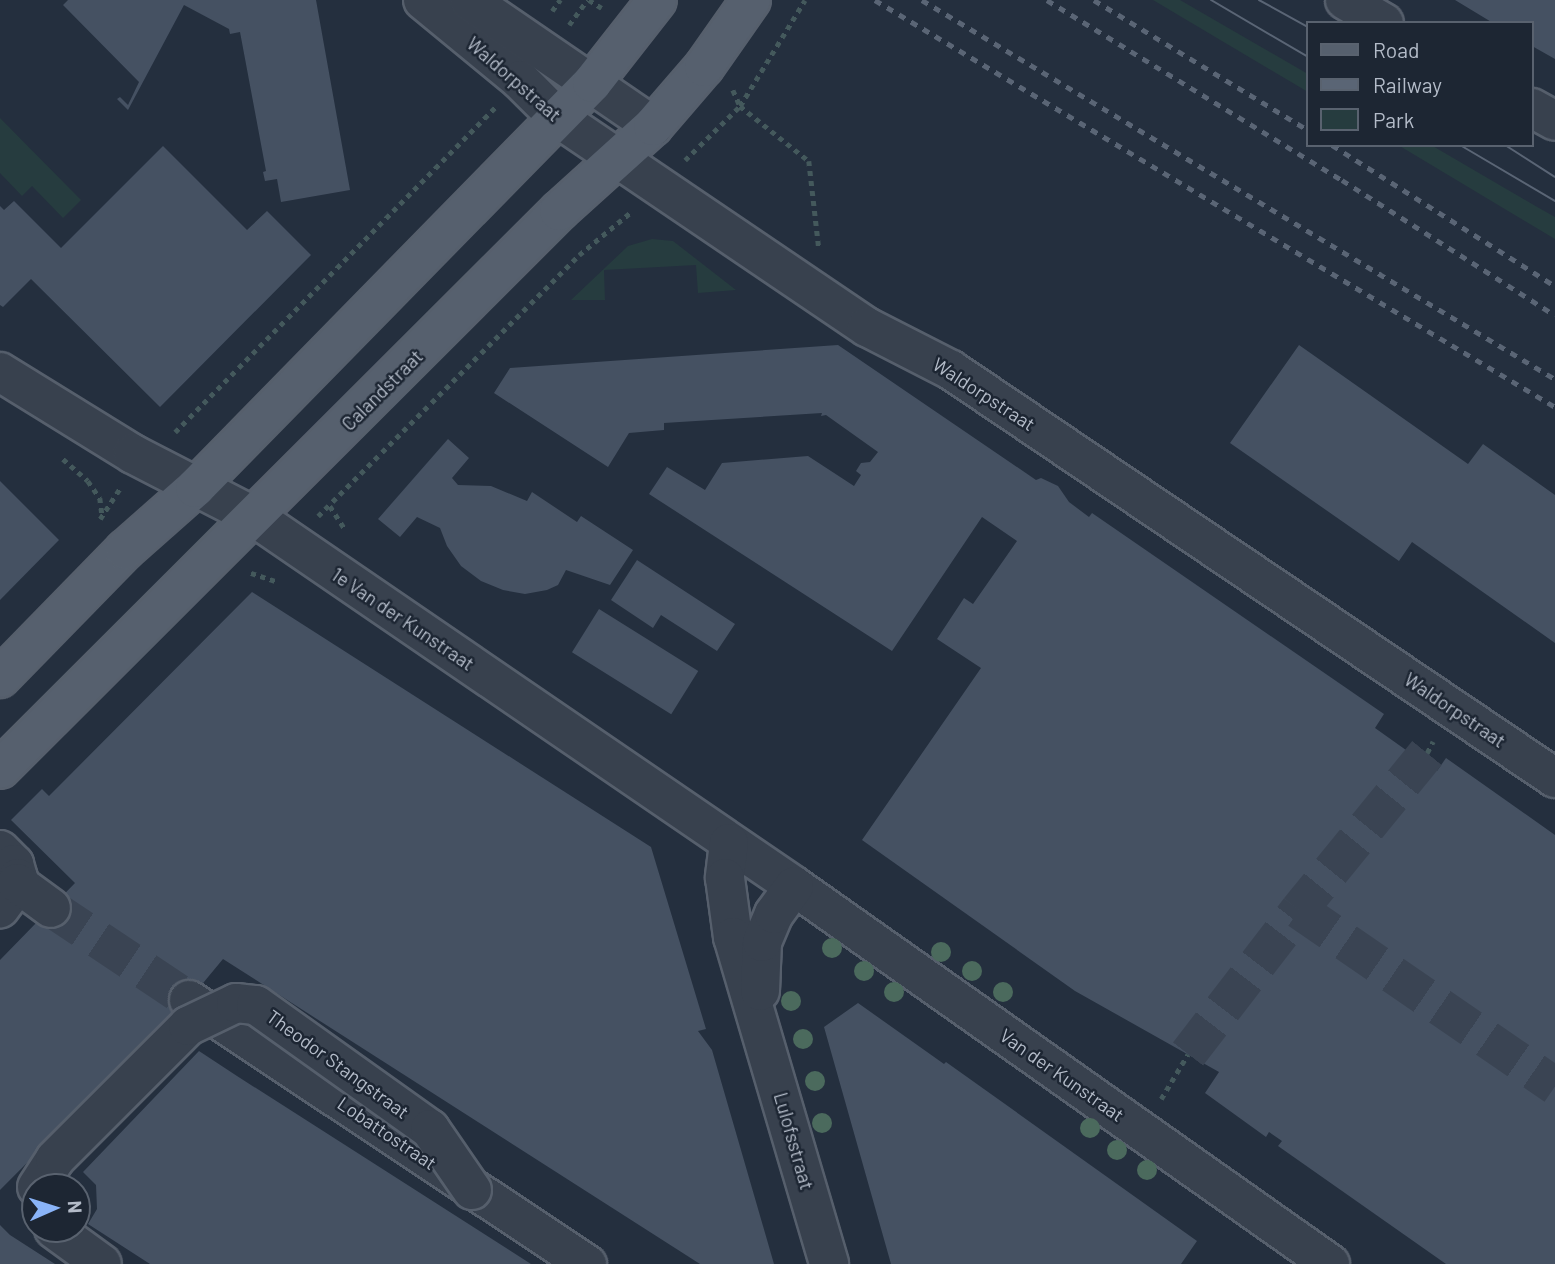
<!DOCTYPE html>
<style>
body{margin:0}
#map{position:relative;width:1555px;height:1264px;overflow:hidden;background:#242f3e;font-family:Barlow,sans-serif}
div>[style]{position:absolute}
[style*='--x']{left:calc(var(--x)*1px);top:calc(var(--y)*1px);width:calc(var(--w)*1px);rotate:calc(var(--a)*1deg)}
.green>*{inset:0;background:#263c3f}
.building>*{inset:0;background:#455162;transform-origin:0 0}
.minor-tunnel>*{height:38px;margin-top:-19px;transform-origin:0;background:repeating-linear-gradient(90deg,#3a4453 0 38px,transparent 0 57px)}
.path>*{height:4.5px;margin-top:-2.25px;transform-origin:0;background:repeating-linear-gradient(90deg,#44595c 0 5px,transparent 0 10px)}
.roads{filter:drop-shadow(2px 0 #565f6c) drop-shadow(-2px 0 #565f6c) drop-shadow(0 2px #565f6c) drop-shadow(0 -2px #565f6c)}
.minor>*{height:38px;margin:-19px;padding:0 19px;transform-origin:19px;border-radius:19px;background:#38414e}
.major>*{height:38px;margin:-19px;padding:0 19px;transform-origin:19px;border-radius:19px;background:#56606e}
.tram>*{height:2px;margin:-1px;padding:0 1px;transform-origin:1px;border-radius:1px;background:#5a6575}
.rail>*{height:5px;margin-top:-2.5px;transform-origin:0;background:repeating-linear-gradient(90deg,#5a6575 0 7px,transparent 0 14px)}
.bridges{filter:drop-shadow(2px 0 #565f6c) drop-shadow(-2px 0 #565f6c) drop-shadow(0 2px #565f6c) drop-shadow(0 -2px #565f6c)}
.minor-bridge>*{height:38px;margin:-19px;padding:0 19px;transform-origin:19px;border-radius:19px;background:#38414e}
.trees>*{width:20px;height:20px;margin:-10px;border-radius:50%;background:#4b6a5d}
span{translate:-50% -50%;white-space:nowrap;text-align:center;line-height:1.15;-webkit-text-stroke:5px #1d2633;paint-order:stroke}
.street-label{font-size:19px;color:#b4bcc9}
.legend{position:absolute;left:1306px;top:21px;width:228px;height:126px;box-sizing:border-box;background:#1d2633;border:2px solid #59626f;margin:0;padding:9px 12px;list-style:none;font-size:21px;color:#b4bcc9}
.legend li{display:flex;align-items:center;gap:14px;height:35px}
.legend b{width:35px;border:2px solid #59626f}
.north{position:absolute;left:21px;top:1173px;width:70px;height:70px;box-sizing:border-box;background:#1d2633;border:2px solid #59626f;border-radius:50%;rotate:87deg;font-size:19px;font-weight:700;line-height:28px;text-align:center;color:#b4bcc9}
.north::after{content:'';display:block;margin:auto;width:24px;height:32px;background:#8ab4f8;clip-path:polygon(50% 0,100% 100%,50% 72%,0 100%)}
</style>
<div id="map">
<div class="green">
<i style="clip-path:polygon(1153px 0,1180px 0,1308px 74px,1308px 92px)"></i>
<i style="clip-path:polygon(0 118px,81px 200px,63px 218px,32px 186px,22px 196px,0 173px)"></i>
<i style="clip-path:polygon(1398px 145px,1431px 145px,1539px 208px,1555px 217px,1555px 239px)"></i>
<i style="clip-path:polygon(652px 239px,673px 241px,736px 290px,698px 293px,696px 265px,604px 270px,605px 300px,571px 300px,628px 246px)"></i>
</div>
<div class="building">
<i style="clip-path:polygon(68px 0,316px 0,350px 190px,281px 202px,277px 179px,265px 181px,263px 172px,266px 171px,240px 32px,230px 34px,229px 29px,184px 5px,128px 110px,117px 99px,120px 97px,128px 105px,139px 82px,63px 5px)"></i>
<i style="clip-path:polygon(1455px 0,1555px 0,1555px 59px,1532px 46px,1532px 23px,1493px 23px)"></i>
<i style="clip-path:polygon(163px 146px,247px 230px,267px 211px,311px 255px,160px 407px,31px 279px,3px 307px,0 305px,0 206px,4px 210px,14px 201px,61px 248px)"></i>
<i style="clip-path:polygon(838px 345px,1036px 480px,1041px 478px,1058px 486px,1069px 502px,1089px 517px,1092px 513px,1384px 714px,1375px 728px,1413px 755px,1419px 751px,1429px 753px,1430px 766px,1437px 771px,1446px 758px,1555px 835px,1555px 1264px,1446px 1264px,1278px 1146px,1282px 1141px,1269px 1132px,1266px 1137px,1205px 1093px,1219px 1072px,1075px 991px,862px 840px,981px 668px,937px 639px,964px 598px,973px 604px,1017px 541px,982px 517px,892px 651px,649px 494px,667px 467px,705px 490px,722px 463px,808px 456px,854px 486px,861px 475px,856px 471px,861px 463px,870px 462px,878px 452px,826px 415px,821px 416px,822px 413px,664px 423px,664px 430px,629px 433px,608px 467px,494px 393px,510px 368px)"></i>
<i style="clip-path:polygon(1299px 345px,1468px 464px,1483px 444px,1555px 495px,1555px 643px,1412px 542px,1399px 561px,1230px 443px)"></i>
<i style="clip-path:polygon(448px 439px,469px 458px,452px 478px,458px 485px,491px 486px,527px 501px,532px 492px,577px 522px,581px 516px,633px 550px,610px 585px,566px 570px,558px 585px,547px 590px,525px 594px,503px 590px,481px 581px,461px 566px,447px 546px,440px 528px,417px 517px,400px 537px,378px 519px)"></i>
<i style="clip-path:polygon(0 481px,59px 540px,0 600px)"></i>
<i style="clip-path:polygon(637px 560px,735px 624px,717px 651px,661px 615px,653px 628px,611px 600px)"></i>
<i style="clip-path:polygon(252px 592px,651px 847px,706px 1029px,698px 1031px,712px 1050px,774px 1264px,700px 1264px,223px 959px,189px 1000px,0 1190px,0 960px,75px 883px,11px 820px,42px 789px,49px 796px)"></i>
<i style="left:599px;top:609px;width:117px;height:51px;rotate:32deg"></i>
<i style="clip-path:polygon(858px 1003px,944px 1064px,946px 1062px,1197px 1241px,1181px 1264px,891px 1264px,824px 1027px)"></i>
<i style="clip-path:polygon(199px 1051px,237px 1076px,531px 1264px,150px 1264px,88px 1224px,97px 1209px,96px 1185px,83px 1172px)"></i>
<i style="clip-path:polygon(0 1225px,10px 1235px,55px 1264px,0 1264px)"></i>
</div>
<div class="minor-tunnel">
<i style="--x:1427;--y:753;--w:203;--a:129.2"></i>
<i style="--x:1299;--y:910;--w:311;--a:34.5"></i>
<i style="--x:51;--y:908;--w:166;--a:33.7"></i>
<i style="--x:1188;--y:1054;--w:182;--a:-52.4"></i>
</div>
<div class="path">
<i style="--x:589;--y:0;--w:15;--a:32"></i>
<i style="--x:552;--y:11;--w:14;--a:-54"></i>
<i style="--x:569;--y:25;--w:31;--a:-54"></i>
<i style="--x:733;--y:90;--w:17;--a:66"></i>
<i style="--x:740;--y:106;--w:88;--a:38.6"></i>
<i style="--x:809;--y:161;--w:89;--a:83.5"></i>
<i style="--x:685;--y:160;--w:77;--a:-44.5"></i>
<i style="--x:740;--y:106;--w:124;--a:-58.5"></i>
<i style="--x:175;--y:432;--w:457;--a:-45.4"></i>
<i style="--x:63;--y:459;--w:33;--a:41"></i>
<i style="--x:88;--y:481;--w:21;--a:55"></i>
<i style="--x:100;--y:498;--w:17;--a:83"></i>
<i style="--x:330;--y:506;--w:27;--a:57"></i>
<i style="--x:318;--y:516;--w:369;--a:-45"></i>
<i style="--x:579;--y:255;--w:67;--a:-39.6"></i>
<i style="--x:100;--y:519;--w:37;--a:-57"></i>
<i style="--x:251;--y:573;--w:26;--a:18"></i>
<i style="--x:1427;--y:753;--w:13;--a:-63"></i>
<i style="--x:1161;--y:1099;--w:52;--a:-59"></i>
</div>
<div class="roads">
<div class="minor">
<i style="--x:423;--y:0;--w:126;--a:39.5"></i>
<i style="--x:520;--y:80;--w:54;--a:45"></i>
<i style="--x:558;--y:118;--w:373;--a:34.1"></i>
<i style="--x:867;--y:327;--w:94;--a:27.1"></i>
<i style="--x:951;--y:370;--w:729;--a:34.04"></i>
<i style="--x:469;--y:0;--w:223;--a:34.4"></i>
<i style="--x:1345;--y:0;--w:45;--a:30.5"></i>
<i style="--x:1532;--y:108;--w:26;--a:29"></i>
<i style="--x:0;--y:372;--w:156;--a:31.7"></i>
<i style="--x:133;--y:454;--w:135;--a:27.3"></i>
<i style="--x:253;--y:516;--w:655;--a:34.37"></i>
<i style="--x:794;--y:886;--w:656;--a:35.19"></i>
<i style="--x:729;--y:843;--w:35;--a:97"></i>
<i style="--x:725;--y:878;--w:60;--a:82.3"></i>
<i style="--x:733;--y:937;--w:341;--a:73.6"></i>
<i style="--x:0;--y:850;--w:20;--a:45"></i>
<i style="--x:14;--y:864;--w:15;--a:74"></i>
<i style="--x:18;--y:878;--w:12;--a:110"></i>
<i style="--x:14;--y:889;--w:24;--a:126"></i>
<i style="--x:17;--y:883;--w:42;--a:36.3"></i>
<i style="--x:760;--y:991;--w:49;--a:-87.7"></i>
<i style="--x:762;--y:942;--w:30;--a:-67"></i>
<i style="--x:774;--y:914;--w:34;--a:-54"></i>
<i style="--x:189;--y:1000;--w:478;--a:33.6"></i>
<i style="--x:54;--y:1229;--w:59;--a:36.1"></i>
</div>
<div class="major">
<i style="--x:0;--y:678;--w:179;--a:-45.7"></i>
<i style="--x:125;--y:550;--w:94;--a:-41.5"></i>
<i style="--x:195;--y:488;--w:567;--a:-45.57"></i>
<i style="--x:592;--y:83;--w:105;--a:-51.9"></i>
<i style="--x:0;--y:769;--w:790;--a:-44.95"></i>
<i style="--x:559;--y:211;--w:127;--a:-42.1"></i>
<i style="--x:653;--y:126;--w:78;--a:-49.2"></i>
<i style="--x:704;--y:67;--w:82;--a:-55"></i>
</div>
</div>
<div class="tram">
<i style="--x:1211;--y:0;--w:113;--a:30.4"></i>
<i style="--x:1259;--y:0;--w:56;--a:28.9"></i>
<i style="--x:1460;--y:145;--w:110;--a:30.5"></i>
<i style="--x:1505;--y:145;--w:59;--a:32.6"></i>
</div>
<div class="rail">
<i style="--x:875;--y:0;--w:792;--a:30.9"></i>
<i style="--x:922;--y:0;--w:738;--a:30.91"></i>
<i style="--x:1047;--y:0;--w:346;--a:31.4"></i>
<i style="--x:1342;--y:180;--w:252;--a:32.4"></i>
<i style="--x:1094;--y:0;--w:250;--a:31.3"></i>
<i style="--x:1332;--y:145;--w:264;--a:32.3"></i>
</div>
<div class="bridges">
<div class="minor-bridge">
<i style="--x:37;--y:1187;--w:33;--a:-57"></i>
<i style="--x:55;--y:1159;--w:188;--a:-45"></i>
<i style="--x:188;--y:1026;--w:53;--a:-25.6"></i>
<i style="--x:236;--y:1003;--w:20;--a:6"></i>
<i style="--x:256;--y:1005;--w:214;--a:35.5"></i>
<i style="--x:430;--y:1129;--w:74;--a:55.5"></i>
</div>
</div>
<div class="trees">
<i style="left:832px;top:948px"></i>
<i style="left:941px;top:952px"></i>
<i style="left:864px;top:971px"></i>
<i style="left:972px;top:971px"></i>
<i style="left:894px;top:992px"></i>
<i style="left:1003px;top:992px"></i>
<i style="left:791px;top:1001px"></i>
<i style="left:803px;top:1039px"></i>
<i style="left:815px;top:1081px"></i>
<i style="left:822px;top:1123px"></i>
<i style="left:1090px;top:1128px"></i>
<i style="left:1117px;top:1150px"></i>
<i style="left:1147px;top:1170px"></i>
</div>
<div class="street-label">
<span style="left:514px;top:79px;rotate:41deg">Waldorpstraat</span>
<span style="left:382px;top:390px;rotate:-45deg">Calandstraat</span>
<span style="left:984px;top:394px;rotate:33deg">Waldorpstraat</span>
<span style="left:403px;top:619px;rotate:34deg">1e Van der Kunstraat</span>
<span style="left:1455px;top:710px;rotate:34deg">Waldorpstraat</span>
<span style="left:338px;top:1064px;rotate:36deg">Theodor Stangstraat</span>
<span style="left:1062px;top:1075px;rotate:35deg">Van der Kunstraat</span>
<span style="left:387px;top:1133px;rotate:34deg">Lobattostraat</span>
<span style="left:794px;top:1141px;rotate:74deg">Lulofsstraat</span>
</div>
<ul class="legend">
<li><b style="height:9px;background:#56606e"></b>Road</li>
<li><b style="height:9px;background:#5a6575"></b>Railway</li>
<li><b style="height:19px;background:#263c3f"></b>Park</li>
</ul>
<div class="north">N</div>
</div>
